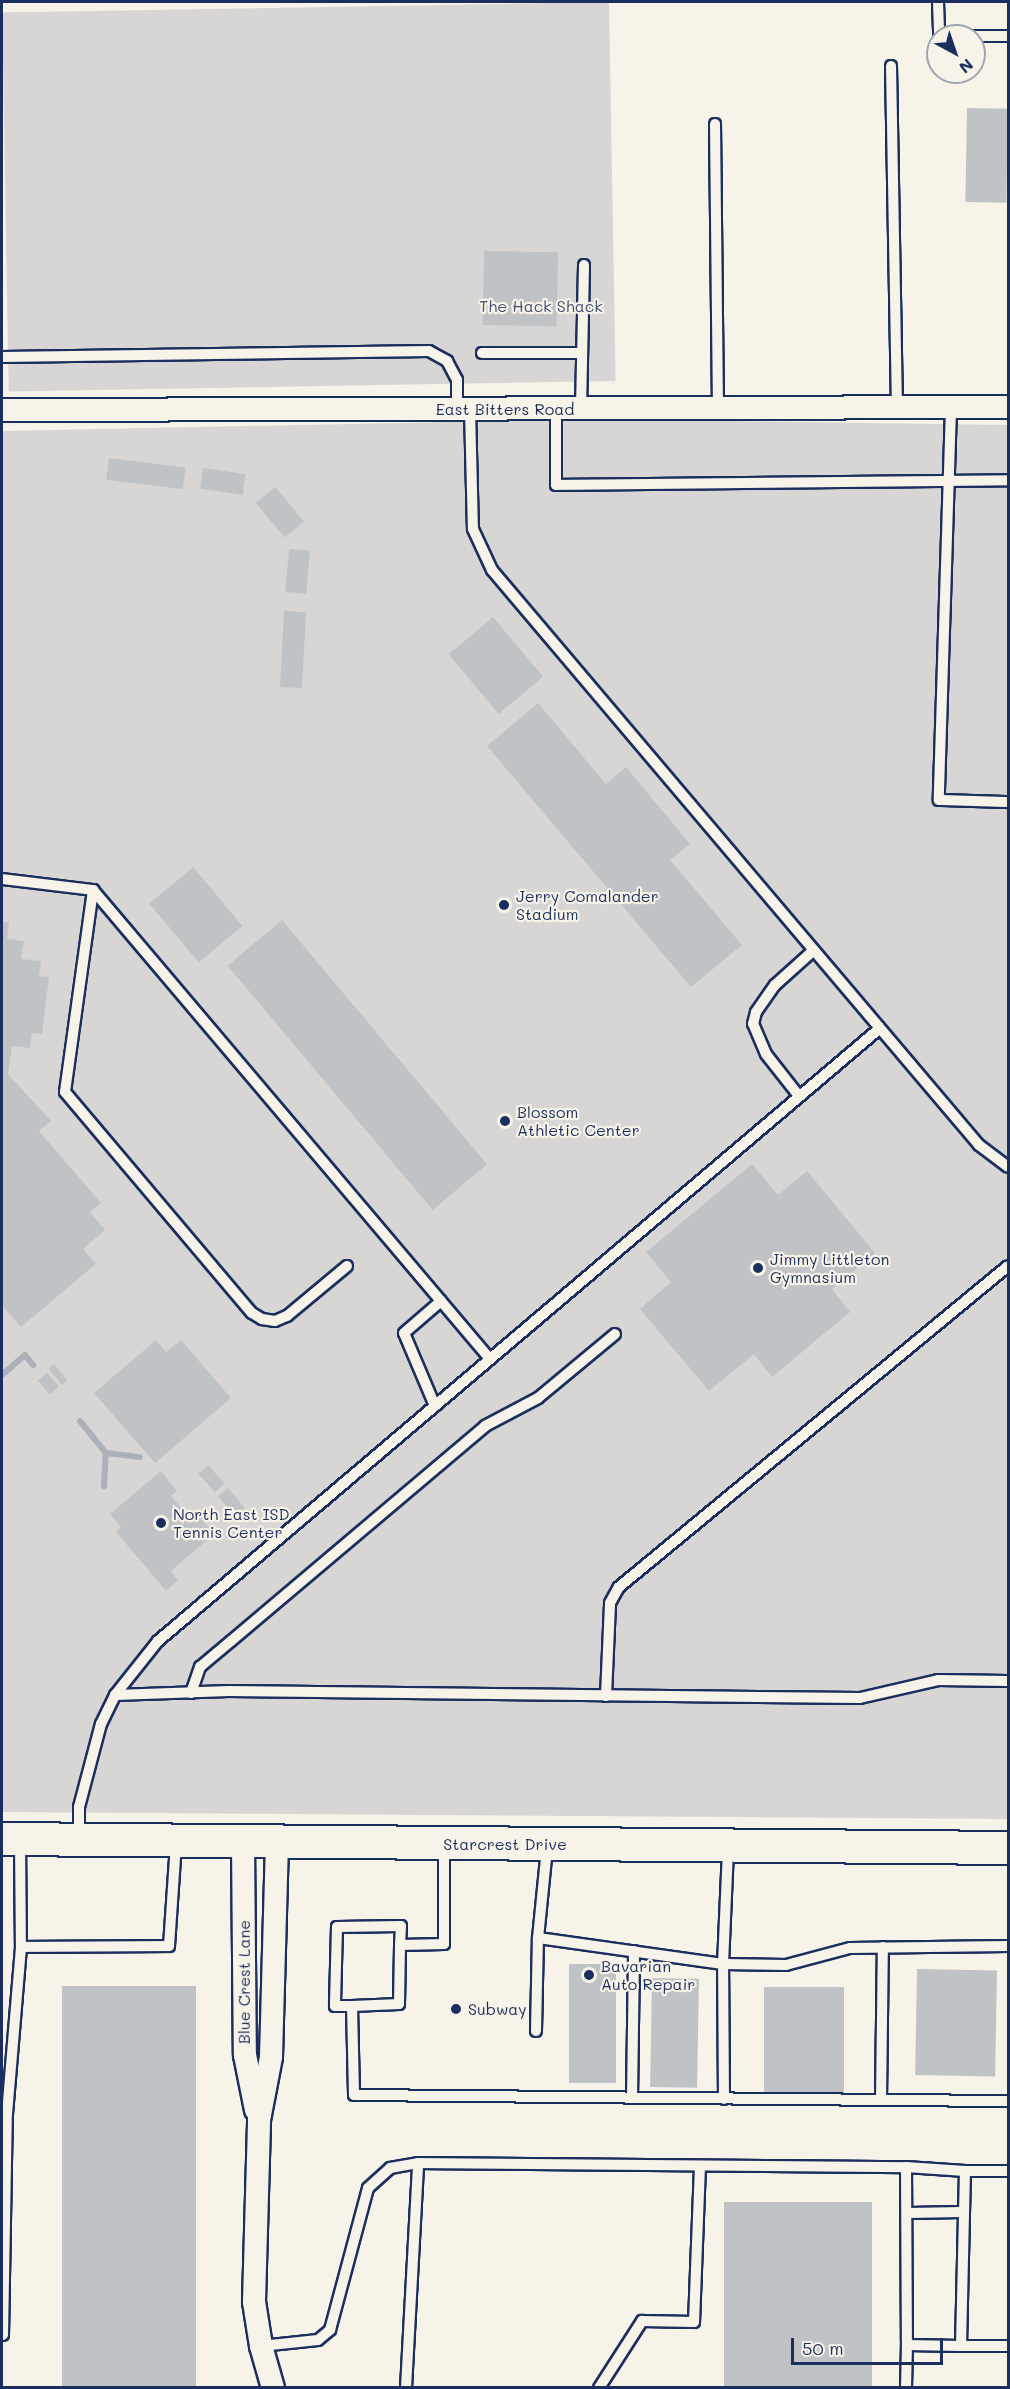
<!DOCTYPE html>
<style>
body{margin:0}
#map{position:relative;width:1010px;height:2389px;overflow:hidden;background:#f7f3e8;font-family:Mali,sans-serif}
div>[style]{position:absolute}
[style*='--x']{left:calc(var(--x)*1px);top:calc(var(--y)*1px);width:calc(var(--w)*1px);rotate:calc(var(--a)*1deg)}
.green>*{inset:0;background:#d7d6d4;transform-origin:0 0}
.stream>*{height:6px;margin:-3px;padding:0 3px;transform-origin:3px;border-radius:3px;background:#acb0b9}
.building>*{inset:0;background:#c0c3c5;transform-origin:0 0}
.roads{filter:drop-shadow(2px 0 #1b2f5e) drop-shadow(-2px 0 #1b2f5e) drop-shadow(0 2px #1b2f5e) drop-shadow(0 -2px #1b2f5e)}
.service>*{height:10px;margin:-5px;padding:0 5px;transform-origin:5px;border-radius:5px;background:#f7f3e8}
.minor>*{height:22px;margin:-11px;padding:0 11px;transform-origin:11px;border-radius:11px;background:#f7f3e8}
.secondary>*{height:32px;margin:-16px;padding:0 16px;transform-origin:16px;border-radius:16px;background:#f7f3e8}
.dots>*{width:16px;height:16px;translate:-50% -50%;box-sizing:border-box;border:3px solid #f7f3e8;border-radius:50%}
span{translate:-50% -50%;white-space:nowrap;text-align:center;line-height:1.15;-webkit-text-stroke:4.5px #f7f3e8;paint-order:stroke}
.park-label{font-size:16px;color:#415076}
.street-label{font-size:16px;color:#1b2f5e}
.poi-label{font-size:16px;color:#1b2f5e}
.left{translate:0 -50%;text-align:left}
.frame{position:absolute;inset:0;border:3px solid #1b2f5e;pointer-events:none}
.north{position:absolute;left:926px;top:24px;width:60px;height:60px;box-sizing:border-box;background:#f7f3e8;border:2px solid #9fa5b1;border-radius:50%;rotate:140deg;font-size:16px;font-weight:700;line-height:24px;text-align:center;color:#1b2f5e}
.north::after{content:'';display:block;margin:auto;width:21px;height:27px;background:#1b2f5e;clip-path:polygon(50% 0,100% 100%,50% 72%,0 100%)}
.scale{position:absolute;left:791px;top:2338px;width:152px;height:27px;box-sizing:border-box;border:3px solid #1b2f5e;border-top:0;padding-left:8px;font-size:18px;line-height:21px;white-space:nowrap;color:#1b2f5e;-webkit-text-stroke:4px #f7f3e8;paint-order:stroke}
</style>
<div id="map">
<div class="green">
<i style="left:609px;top:2px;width:379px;height:607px;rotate:89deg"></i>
<i style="clip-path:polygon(593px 419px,1008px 425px,1008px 1819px,2px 1812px,2px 431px)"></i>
</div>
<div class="stream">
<i style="--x:2;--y:1375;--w:30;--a:-41"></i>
<i style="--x:25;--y:1355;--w:13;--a:51"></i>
<i style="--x:80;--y:1421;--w:41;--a:50.9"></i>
<i style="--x:106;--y:1453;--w:34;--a:7"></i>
<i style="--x:104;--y:1486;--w:33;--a:-87"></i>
</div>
<div class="building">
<i style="left:967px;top:108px;width:41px;height:94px;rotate:1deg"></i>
<i style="left:484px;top:251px;width:74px;height:74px;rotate:1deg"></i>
<i style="left:109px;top:458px;width:77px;height:22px;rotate:7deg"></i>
<i style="left:203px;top:468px;width:43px;height:21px;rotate:8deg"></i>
<i style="left:275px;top:487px;width:45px;height:25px;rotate:50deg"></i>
<i style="left:289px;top:549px;width:21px;height:43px;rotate:5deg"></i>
<i style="left:284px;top:611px;width:22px;height:76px;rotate:3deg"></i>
<i style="left:493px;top:617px;width:78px;height:58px;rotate:50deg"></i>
<i style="clip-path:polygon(538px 703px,606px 784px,626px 767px,690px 844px,670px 860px,742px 945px,691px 987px,487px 746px)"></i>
<i style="left:193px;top:867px;width:77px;height:57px;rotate:50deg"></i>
<i style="left:282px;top:920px;width:319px;height:71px;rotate:50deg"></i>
<i style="clip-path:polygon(2px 922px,9px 922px,7px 939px,24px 941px,21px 959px,41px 961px,39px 976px,49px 977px,42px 1034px,32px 1033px,30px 1048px,12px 1046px,8px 1074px,51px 1121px,39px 1131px,101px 1203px,90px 1212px,105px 1230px,83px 1249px,96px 1264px,21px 1327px,2px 1305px)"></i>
<i style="clip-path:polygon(752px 1164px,778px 1195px,807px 1171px,875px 1253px,832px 1289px,850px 1312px,772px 1377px,754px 1354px,709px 1391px,640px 1309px,671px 1282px,646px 1252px)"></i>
<i style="clip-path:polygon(156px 1340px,166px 1352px,181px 1340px,231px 1398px,155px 1463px,94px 1393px)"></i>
<i style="left:54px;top:1364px;width:21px;height:7px;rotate:51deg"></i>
<i style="left:47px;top:1373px;width:18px;height:12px;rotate:49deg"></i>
<i style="left:208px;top:1465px;width:25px;height:13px;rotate:48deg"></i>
<i style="clip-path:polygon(161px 1471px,177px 1491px,171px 1496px,190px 1518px,197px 1513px,214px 1534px,171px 1571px,178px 1580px,166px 1591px,116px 1532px,121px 1527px,110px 1514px)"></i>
<i style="left:228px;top:1488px;width:26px;height:13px;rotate:50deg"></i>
<i style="left:569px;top:1964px;width:47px;height:119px"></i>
<i style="left:917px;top:1969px;width:80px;height:106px;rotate:1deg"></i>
<i style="left:652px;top:1978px;width:47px;height:109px;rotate:1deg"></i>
<i style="left:196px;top:1986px;width:401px;height:134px;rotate:90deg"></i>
<i style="left:764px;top:1987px;width:80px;height:106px"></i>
<i style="left:724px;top:2202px;width:148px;height:186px"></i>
</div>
<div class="roads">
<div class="service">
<i style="--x:938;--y:2;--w:34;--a:88"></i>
<i style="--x:974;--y:36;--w:34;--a:0"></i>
<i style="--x:891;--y:66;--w:342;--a:89"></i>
<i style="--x:715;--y:124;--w:284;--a:89.4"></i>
<i style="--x:482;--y:353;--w:100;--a:0"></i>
<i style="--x:2;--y:357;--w:427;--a:-0.8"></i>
<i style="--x:429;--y:351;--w:21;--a:29"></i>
<i style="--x:447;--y:361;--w:21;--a:62"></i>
<i style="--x:457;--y:380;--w:29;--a:90"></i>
<i style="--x:556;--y:408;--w:77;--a:90"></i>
<i style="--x:556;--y:485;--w:452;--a:-0.6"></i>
<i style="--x:951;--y:408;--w:392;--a:91.8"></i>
<i style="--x:939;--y:800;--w:69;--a:1.7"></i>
<i style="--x:470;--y:409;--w:120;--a:88.6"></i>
<i style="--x:473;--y:529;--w:45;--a:65.1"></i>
<i style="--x:492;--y:570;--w:754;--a:49.74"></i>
<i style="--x:979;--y:1145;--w:36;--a:37"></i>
<i style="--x:581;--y:409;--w:144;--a:-88.8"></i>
<i style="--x:2;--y:879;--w:92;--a:6.9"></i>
<i style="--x:93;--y:890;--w:614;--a:49.75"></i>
<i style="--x:93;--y:890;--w:204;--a:97.9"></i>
<i style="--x:65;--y:1092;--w:289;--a:49.8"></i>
<i style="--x:252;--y:1313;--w:12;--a:31"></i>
<i style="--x:262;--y:1319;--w:13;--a:9"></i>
<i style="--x:275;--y:1321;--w:13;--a:-23"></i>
<i style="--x:287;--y:1316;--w:78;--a:-39.8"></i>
<i style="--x:799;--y:1096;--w:53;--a:-128.2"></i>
<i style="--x:766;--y:1054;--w:33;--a:-113"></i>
<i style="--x:753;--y:1024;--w:12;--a:-76"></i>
<i style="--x:756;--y:1012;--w:33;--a:-55"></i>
<i style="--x:775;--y:985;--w:52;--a:-41.9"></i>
<i style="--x:435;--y:1406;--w:79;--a:-113"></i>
<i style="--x:404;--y:1333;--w:49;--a:-40.9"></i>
<i style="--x:191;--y:1693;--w:28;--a:-71"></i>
<i style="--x:200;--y:1667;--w:40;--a:-40"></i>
<i style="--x:231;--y:1641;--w:333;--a:-40.2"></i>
<i style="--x:485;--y:1426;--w:60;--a:-27.8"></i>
<i style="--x:538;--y:1398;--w:100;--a:-39.7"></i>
<i style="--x:115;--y:1695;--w:114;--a:-2"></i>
<i style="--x:229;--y:1691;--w:631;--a:0.64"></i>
<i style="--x:860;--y:1698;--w:80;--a:-13"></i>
<i style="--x:938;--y:1680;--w:70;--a:0.8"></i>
<i style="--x:606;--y:1696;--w:93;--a:-87.5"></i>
<i style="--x:610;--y:1603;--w:18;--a:-61"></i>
<i style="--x:619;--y:1587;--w:504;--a:-39.53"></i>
<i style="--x:79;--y:1837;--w:30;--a:-90"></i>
<i style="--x:79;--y:1807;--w:86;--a:-75.2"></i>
<i style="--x:101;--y:1724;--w:32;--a:-64"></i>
<i style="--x:115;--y:1695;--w:69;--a:-51.5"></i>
<i style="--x:158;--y:1641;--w:947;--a:-40.33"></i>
<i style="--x:20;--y:1841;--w:106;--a:89.5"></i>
<i style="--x:21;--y:1947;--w:148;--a:-0.4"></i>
<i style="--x:169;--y:1946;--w:102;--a:-86.1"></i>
<i style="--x:444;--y:1846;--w:98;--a:90"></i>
<i style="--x:444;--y:1944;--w:44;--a:178.7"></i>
<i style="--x:400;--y:1945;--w:19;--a:-87"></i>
<i style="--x:401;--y:1926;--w:64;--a:179.1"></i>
<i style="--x:337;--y:1927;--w:79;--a:91.5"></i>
<i style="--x:335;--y:2006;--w:17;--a:0"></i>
<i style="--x:352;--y:2006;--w:89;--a:88.7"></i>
<i style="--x:354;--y:2095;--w:654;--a:0.53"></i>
<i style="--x:547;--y:1848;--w:90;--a:95.7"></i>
<i style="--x:538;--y:1938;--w:187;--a:8"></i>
<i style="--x:723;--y:1964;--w:115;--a:-87.5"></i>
<i style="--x:352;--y:2006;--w:47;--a:-2.4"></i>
<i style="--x:399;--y:2004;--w:59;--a:-89"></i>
<i style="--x:536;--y:2031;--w:93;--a:-88.8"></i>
<i style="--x:632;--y:2098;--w:147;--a:-89.2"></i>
<i style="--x:724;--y:2099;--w:135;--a:-90.4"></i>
<i style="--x:723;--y:1964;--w:63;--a:0.9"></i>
<i style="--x:786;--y:1965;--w:66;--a:-14.9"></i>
<i style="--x:850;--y:1948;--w:158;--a:-0.7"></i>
<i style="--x:881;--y:2100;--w:153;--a:-89.3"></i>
<i style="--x:906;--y:2167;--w:59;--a:3.9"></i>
<i style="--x:908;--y:2213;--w:54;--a:-1.1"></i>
<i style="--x:3;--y:2335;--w:221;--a:-89"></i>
<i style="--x:7;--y:2114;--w:168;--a:-85.2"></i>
<i style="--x:261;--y:2346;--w:57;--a:-6"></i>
<i style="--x:318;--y:2340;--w:16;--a:-40"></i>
<i style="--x:330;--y:2330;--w:147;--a:-75"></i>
<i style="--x:368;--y:2188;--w:30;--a:-42"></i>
<i style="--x:390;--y:2168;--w:28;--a:-10"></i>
<i style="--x:418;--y:2163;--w:488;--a:0.5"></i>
<i style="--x:906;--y:2167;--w:178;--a:89.7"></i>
<i style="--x:961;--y:2346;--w:47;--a:0"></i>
<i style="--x:406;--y:2388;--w:225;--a:-86.9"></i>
<i style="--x:599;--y:2388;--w:80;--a:-57.3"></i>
<i style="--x:642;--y:2321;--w:52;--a:1.1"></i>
<i style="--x:694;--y:2322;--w:156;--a:-87.8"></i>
<i style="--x:906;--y:2388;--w:43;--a:-88.7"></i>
<i style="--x:907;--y:2345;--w:54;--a:1.1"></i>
<i style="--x:961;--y:2346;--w:175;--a:-88.7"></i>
<i style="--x:965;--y:2171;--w:43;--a:0"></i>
</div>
<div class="minor">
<i style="--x:2;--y:410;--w:1006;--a:-0.17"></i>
<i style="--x:243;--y:1842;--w:213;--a:89.5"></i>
<i style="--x:245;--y:2055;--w:56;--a:78.7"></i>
<i style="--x:273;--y:2388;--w:44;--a:-105.9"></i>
<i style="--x:261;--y:2346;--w:45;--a:-99"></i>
<i style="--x:254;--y:2302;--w:182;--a:-88.4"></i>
<i style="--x:259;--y:2120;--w:64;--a:-79.2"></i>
<i style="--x:271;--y:2057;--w:215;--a:-88.4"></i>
</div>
<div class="secondary">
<i style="--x:2;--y:1839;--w:1006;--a:0.51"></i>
</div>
</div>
<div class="dots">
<i style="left:504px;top:905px;background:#1b2f5e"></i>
<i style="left:505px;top:1121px;background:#1b2f5e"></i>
<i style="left:758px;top:1268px;background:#1b2f5e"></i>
<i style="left:161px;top:1523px;background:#1b2f5e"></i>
<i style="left:589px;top:1975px;background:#1b2f5e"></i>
<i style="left:456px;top:2009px;background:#1b2f5e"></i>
</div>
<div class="park-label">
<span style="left:541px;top:306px">The Hack Shack</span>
</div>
<div class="street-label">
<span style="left:505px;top:409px">East Bitters Road</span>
<span style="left:505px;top:1844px">Starcrest Drive</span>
<span style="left:244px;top:1982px;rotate:-90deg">Blue Crest Lane</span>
</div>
<div class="poi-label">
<span class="left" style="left:516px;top:905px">Jerry Comalander<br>Stadium</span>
<span class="left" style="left:517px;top:1121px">Blossom<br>Athletic Center</span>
<span class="left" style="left:770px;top:1268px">Jimmy Littleton<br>Gymnasium</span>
<span class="left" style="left:173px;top:1523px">North East ISD<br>Tennis Center</span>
<span class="left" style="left:601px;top:1975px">Bavarian<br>Auto Repair</span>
<span class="left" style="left:468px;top:2009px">Subway</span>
</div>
<div class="frame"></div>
<div class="north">N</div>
<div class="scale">50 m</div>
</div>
